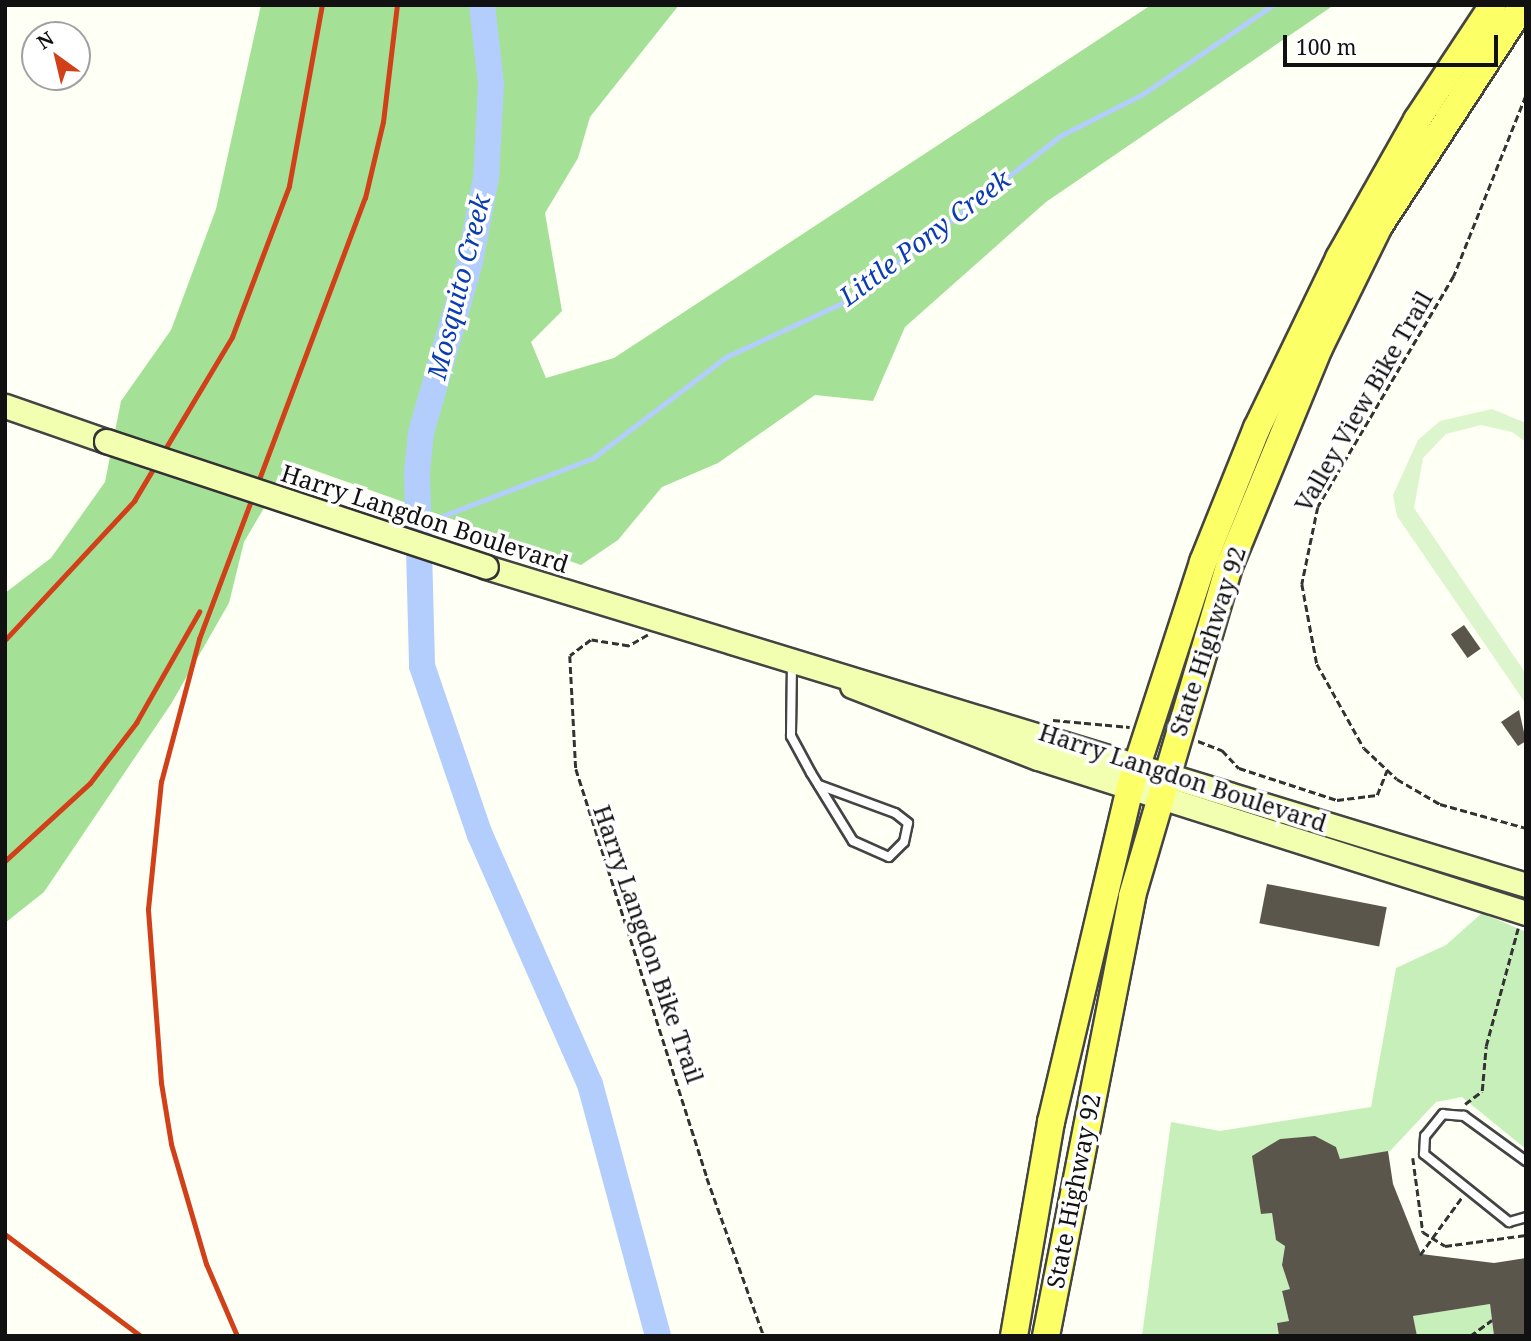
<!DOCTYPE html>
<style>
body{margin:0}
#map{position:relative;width:1531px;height:1341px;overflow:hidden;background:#fefff5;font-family:"Noto Serif",serif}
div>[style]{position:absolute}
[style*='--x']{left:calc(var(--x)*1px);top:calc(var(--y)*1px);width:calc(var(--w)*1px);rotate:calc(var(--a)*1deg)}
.green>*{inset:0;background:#c7efb9}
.forest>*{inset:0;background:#a4e196}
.pitch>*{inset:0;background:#dcf5cc}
.stream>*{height:4.5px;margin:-2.25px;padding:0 2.25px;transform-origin:2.25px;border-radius:2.25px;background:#b3cefc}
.river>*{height:26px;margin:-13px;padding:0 13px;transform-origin:13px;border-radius:13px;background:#b3cefc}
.building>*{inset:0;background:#5b564c;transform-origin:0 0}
.path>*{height:2.5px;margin-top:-1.25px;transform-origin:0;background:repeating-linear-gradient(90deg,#333 0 7px,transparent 0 10.5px)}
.roads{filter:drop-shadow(2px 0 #444) drop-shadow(-2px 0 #444) drop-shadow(0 2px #444) drop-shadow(0 -2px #444)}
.service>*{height:8px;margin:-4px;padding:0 4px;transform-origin:4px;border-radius:4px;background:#fff}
.secondary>*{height:23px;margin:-11.5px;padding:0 11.5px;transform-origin:11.5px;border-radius:11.5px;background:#f3ffb0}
.primary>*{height:26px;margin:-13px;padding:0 13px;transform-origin:13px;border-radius:13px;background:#fcff65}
.rail>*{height:4.5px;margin:-2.25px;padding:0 2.25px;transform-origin:2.25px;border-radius:2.25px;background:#d14018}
.bridges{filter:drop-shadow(2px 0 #333) drop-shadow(-2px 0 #333) drop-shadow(0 2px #333) drop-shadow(0 -2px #333)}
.secondary-bridge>*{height:23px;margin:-11.5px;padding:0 11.5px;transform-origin:11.5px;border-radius:11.5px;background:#f3ffb0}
span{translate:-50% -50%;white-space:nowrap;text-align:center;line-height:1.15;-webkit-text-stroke:7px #fff;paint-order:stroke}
.street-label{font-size:24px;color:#111}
.water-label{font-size:26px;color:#0b3db2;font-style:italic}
.frame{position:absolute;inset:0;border:7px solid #111;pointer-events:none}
.north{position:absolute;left:21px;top:21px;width:70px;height:70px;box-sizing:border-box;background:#fff;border:2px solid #a0a0a0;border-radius:50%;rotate:326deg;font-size:19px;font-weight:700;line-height:28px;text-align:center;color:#111}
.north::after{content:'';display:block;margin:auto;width:24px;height:32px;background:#d14018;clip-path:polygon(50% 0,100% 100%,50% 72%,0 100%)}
.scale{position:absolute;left:1283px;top:35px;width:215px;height:32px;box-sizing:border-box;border:4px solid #111;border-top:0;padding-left:9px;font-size:21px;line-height:24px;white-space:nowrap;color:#111;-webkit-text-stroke:5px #fff;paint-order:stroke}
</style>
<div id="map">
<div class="green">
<i style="clip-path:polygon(1482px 913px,1526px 932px,1526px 1149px,1462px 1097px,1436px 1102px,1390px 1151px,1340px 1159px,1336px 1147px,1315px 1137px,1280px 1139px,1252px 1156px,1262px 1214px,1272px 1213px,1276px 1239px,1285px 1246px,1282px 1265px,1291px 1289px,1282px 1292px,1289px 1321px,1277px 1323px,1279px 1336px,1142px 1336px,1171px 1122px,1220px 1131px,1371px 1107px,1396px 968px,1446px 945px)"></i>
<i style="clip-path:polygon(1490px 1304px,1494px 1336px,1417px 1336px,1413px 1316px)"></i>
</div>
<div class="forest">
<i style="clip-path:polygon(261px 5px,679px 5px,590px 117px,578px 158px,545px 213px,562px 311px,531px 342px,546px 378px,614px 358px,1151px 5px,1334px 5px,1046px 202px,905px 327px,873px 401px,815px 395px,718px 463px,662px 487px,618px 540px,581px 565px,291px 462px,244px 542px,229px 603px,171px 704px,44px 892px,5px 923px,5px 593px,51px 558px,105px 482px,121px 401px,171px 330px,216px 209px)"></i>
</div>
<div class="pitch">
<i style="clip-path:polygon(1492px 409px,1526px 423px,1526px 442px,1512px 432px,1481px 425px,1446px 434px,1423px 458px,1414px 508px,1526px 674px,1526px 704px,1397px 516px,1393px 495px,1418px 440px,1440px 421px)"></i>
</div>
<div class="stream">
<i style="--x:417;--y:526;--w:189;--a:-21.1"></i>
<i style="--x:593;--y:458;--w:167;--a:-37.2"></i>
<i style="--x:726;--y:357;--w:136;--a:-24.9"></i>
<i style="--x:849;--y:300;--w:269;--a:-37.8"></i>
<i style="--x:1062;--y:135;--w:91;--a:-26.8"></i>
<i style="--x:1143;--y:94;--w:158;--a:-34.4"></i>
</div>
<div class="river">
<i style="--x:482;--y:5;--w:80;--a:83.5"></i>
<i style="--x:491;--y:84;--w:94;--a:93"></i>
<i style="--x:486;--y:178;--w:86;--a:100.8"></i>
<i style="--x:470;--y:262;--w:178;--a:106"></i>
<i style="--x:421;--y:433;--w:40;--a:95.7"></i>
<i style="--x:417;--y:473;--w:193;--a:88.5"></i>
<i style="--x:422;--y:666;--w:179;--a:71.1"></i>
<i style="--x:480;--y:835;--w:272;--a:66.2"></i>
<i style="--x:590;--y:1084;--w:261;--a:74.9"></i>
</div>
<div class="building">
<i style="left:1464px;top:625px;width:29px;height:16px;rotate:55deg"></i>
<i style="clip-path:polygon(1519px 710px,1526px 741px,1518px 746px,1501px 722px)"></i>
<i style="left:1267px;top:884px;width:122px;height:40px;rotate:11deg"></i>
<i style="clip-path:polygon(1315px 1136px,1336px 1147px,1340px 1159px,1388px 1151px,1393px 1184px,1421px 1254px,1494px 1263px,1526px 1258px,1526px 1336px,1494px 1336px,1490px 1304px,1413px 1316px,1417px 1336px,1279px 1336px,1277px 1323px,1289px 1321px,1282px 1291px,1290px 1289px,1282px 1265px,1285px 1246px,1276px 1240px,1272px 1213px,1261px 1214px,1252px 1156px,1280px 1139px)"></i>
</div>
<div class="path">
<i style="--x:1526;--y:96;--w:194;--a:111.8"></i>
<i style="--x:1454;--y:276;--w:268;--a:120.5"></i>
<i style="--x:1318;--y:507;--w:79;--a:101.7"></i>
<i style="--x:1302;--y:584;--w:81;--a:79.4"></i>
<i style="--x:1317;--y:664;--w:96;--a:60.8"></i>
<i style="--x:1364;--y:748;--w:45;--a:43.2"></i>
<i style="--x:1397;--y:779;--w:50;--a:30.2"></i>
<i style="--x:1440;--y:804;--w:89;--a:15.6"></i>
<i style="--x:648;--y:635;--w:22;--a:150"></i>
<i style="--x:629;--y:646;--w:38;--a:-171"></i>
<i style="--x:591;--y:640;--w:26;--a:143"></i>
<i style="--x:570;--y:656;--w:113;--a:87"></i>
<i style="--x:576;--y:769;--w:429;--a:72.2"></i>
<i style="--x:707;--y:1178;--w:168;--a:70.2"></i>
<i style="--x:1053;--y:720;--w:77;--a:5.2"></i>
<i style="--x:1198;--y:741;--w:26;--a:21"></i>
<i style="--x:1222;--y:750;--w:25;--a:47"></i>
<i style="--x:1239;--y:768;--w:103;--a:18.1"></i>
<i style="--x:1337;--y:800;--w:40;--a:-7.1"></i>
<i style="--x:1377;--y:795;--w:27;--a:-68"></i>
<i style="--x:1465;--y:1104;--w:21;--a:-37"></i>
<i style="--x:1482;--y:1091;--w:45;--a:-84.9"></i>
<i style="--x:1486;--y:1046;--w:122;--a:-74.8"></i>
<i style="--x:1413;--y:1158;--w:75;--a:82.3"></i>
<i style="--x:1423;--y:1232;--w:26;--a:32"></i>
<i style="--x:1445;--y:1246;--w:82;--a:-7.7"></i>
<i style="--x:1420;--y:1255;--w:72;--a:-54.1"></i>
<i style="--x:1470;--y:1336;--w:27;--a:-36"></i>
</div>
<div class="roads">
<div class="service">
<i style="--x:792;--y:663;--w:73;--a:90.8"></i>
<i style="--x:791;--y:736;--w:42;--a:61.6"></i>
<i style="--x:811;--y:773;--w:80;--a:58.3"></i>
<i style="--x:853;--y:841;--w:39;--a:24"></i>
<i style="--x:889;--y:857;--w:21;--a:-45"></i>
<i style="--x:904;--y:842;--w:19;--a:-78"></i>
<i style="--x:908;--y:823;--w:16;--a:-142"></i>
<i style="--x:895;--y:813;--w:81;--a:-159.8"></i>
<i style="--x:1526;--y:1161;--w:77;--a:-144"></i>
<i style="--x:1464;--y:1116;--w:21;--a:-175"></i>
<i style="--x:1443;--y:1114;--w:28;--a:129"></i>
<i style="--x:1425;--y:1136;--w:18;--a:93"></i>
<i style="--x:1424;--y:1154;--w:109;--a:38.7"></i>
<i style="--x:1509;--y:1222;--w:18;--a:-16"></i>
</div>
<div class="secondary">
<i style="--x:5;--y:406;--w:107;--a:19.1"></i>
<i style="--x:486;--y:567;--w:1088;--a:17"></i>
<i style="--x:852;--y:686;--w:199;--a:21.2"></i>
<i style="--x:1038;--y:758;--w:512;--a:17.62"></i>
</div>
<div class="primary">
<i style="--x:1014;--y:1336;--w:217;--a:-80.2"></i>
<i style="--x:1051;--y:1122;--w:344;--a:-76.7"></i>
<i style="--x:1130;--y:787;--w:237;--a:-72"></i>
<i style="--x:1203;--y:562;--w:144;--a:-68.1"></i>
<i style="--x:1257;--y:428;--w:189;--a:-64.2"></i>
<i style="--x:1339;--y:258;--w:159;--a:-60.5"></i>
<i style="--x:1417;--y:120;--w:138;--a:-56.5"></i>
<i style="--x:1046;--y:1336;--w:448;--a:-78.9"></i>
<i style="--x:1132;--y:896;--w:346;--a:-73.6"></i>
<i style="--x:1230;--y:564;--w:234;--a:-67.6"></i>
<i style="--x:1319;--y:348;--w:136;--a:-63.8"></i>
<i style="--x:1379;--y:226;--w:264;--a:-56.9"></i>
</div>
</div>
<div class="rail">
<i style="--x:5;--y:640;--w:190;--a:-47.1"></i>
<i style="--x:134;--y:501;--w:191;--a:-59.1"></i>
<i style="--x:232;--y:337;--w:161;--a:-69.3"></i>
<i style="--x:289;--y:186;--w:184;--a:-79.7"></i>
<i style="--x:5;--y:861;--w:115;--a:-42.5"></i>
<i style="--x:90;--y:783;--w:76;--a:-52.5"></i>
<i style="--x:136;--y:723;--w:128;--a:-60.4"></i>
<i style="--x:5;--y:1234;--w:170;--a:36.9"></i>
<i style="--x:237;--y:1336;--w:78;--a:-113.3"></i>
<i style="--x:206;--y:1264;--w:125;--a:-106.3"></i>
<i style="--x:171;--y:1144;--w:62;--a:-99.3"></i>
<i style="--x:161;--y:1083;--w:174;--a:-94.3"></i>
<i style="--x:148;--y:909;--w:128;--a:-84.2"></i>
<i style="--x:161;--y:782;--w:148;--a:-75.1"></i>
<i style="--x:199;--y:639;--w:471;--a:-69.4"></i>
<i style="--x:365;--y:198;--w:78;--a:-76.7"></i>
<i style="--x:383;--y:122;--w:118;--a:-83.2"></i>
</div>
<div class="bridges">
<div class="secondary-bridge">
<i style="--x:106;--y:441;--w:400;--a:18.3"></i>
</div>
</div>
<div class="street-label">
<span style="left:1363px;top:401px;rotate:-60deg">Valley View Bike Trail</span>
<span style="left:425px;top:518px;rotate:18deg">Harry Langdon Boulevard</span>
<span style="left:1207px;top:641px;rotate:-72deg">State Highway 92</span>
<span style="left:1183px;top:777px;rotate:18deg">Harry Langdon Boulevard</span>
<span style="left:649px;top:944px;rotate:71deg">Harry Langdon Bike Trail</span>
<span style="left:1073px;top:1191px;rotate:-79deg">State Highway 92</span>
</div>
<div class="water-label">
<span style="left:925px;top:238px;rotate:-37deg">Little Pony Creek</span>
<span style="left:459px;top:287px;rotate:-76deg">Mosquito Creek</span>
</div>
<div class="frame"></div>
<div class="north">N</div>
<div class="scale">100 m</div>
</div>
